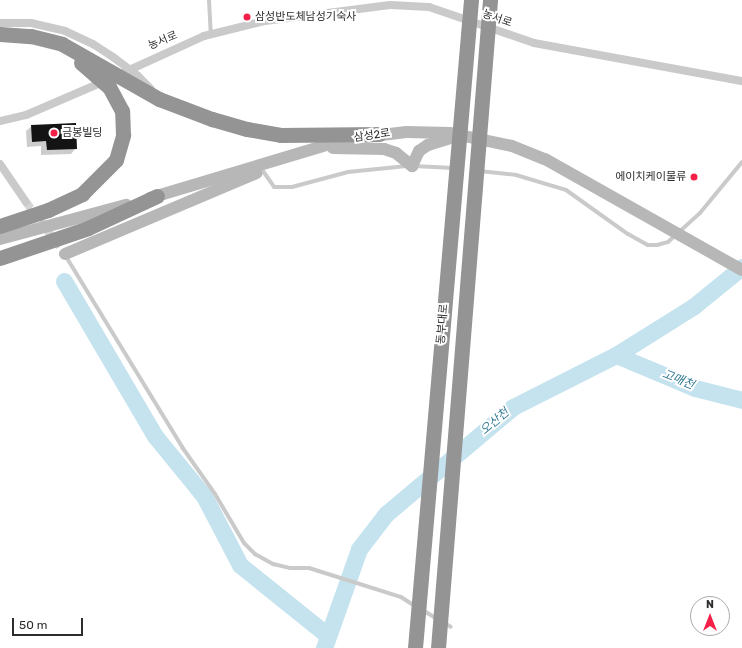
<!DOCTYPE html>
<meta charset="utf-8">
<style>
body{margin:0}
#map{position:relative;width:742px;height:648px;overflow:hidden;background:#fff;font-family:Rubik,"Noto Sans KR",sans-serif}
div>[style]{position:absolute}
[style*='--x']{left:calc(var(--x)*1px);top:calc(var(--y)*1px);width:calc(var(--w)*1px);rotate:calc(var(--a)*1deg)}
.shadow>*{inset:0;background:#0003}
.river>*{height:17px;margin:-8.5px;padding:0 8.5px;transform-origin:8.5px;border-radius:8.5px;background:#c4e3ee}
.building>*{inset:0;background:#141414}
.street-tunnel>*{height:8px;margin-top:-4px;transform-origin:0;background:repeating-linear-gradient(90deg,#d5d5d5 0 8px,transparent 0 12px)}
.lane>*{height:4px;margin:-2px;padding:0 2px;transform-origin:2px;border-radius:2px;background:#cacaca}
.street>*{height:8px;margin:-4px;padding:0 4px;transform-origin:4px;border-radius:4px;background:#cacaca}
.secondary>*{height:12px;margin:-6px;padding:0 6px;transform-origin:6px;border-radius:6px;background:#b7b7b7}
.highway>*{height:15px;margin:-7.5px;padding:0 7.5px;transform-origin:7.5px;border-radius:7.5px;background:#949494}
.dots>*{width:11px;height:11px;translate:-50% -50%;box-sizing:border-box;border:2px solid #fff;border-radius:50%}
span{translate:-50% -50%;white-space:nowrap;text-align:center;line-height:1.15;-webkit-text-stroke:4px #fff;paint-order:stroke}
.poi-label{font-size:11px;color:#2d2d2d}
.left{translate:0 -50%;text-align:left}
.right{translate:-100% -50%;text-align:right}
.street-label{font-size:11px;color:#2d2d2d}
.water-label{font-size:12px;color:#357c96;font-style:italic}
.north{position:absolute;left:690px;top:596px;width:40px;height:40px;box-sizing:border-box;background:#fff;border:1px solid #ababab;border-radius:50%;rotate:0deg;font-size:11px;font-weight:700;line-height:16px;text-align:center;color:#2d2d2d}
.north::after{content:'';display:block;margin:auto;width:14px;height:18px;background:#f42048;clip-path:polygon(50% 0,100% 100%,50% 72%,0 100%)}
.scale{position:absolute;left:12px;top:618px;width:71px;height:18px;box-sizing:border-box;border:2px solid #2d2d2d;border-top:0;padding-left:5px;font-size:12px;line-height:14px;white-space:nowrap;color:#2d2d2d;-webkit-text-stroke:3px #fff;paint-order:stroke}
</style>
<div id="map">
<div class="shadow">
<i style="clip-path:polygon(32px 126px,76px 148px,71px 154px,41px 155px,41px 146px,27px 147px,26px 131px)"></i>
</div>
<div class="river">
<i style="--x:64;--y:281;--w:180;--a:59.6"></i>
<i style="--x:155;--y:436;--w:77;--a:50.8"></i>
<i style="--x:204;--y:496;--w:78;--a:62.4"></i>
<i style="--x:240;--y:565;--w:112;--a:38.8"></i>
<i style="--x:616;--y:355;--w:86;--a:22.7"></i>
<i style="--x:695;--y:388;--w:49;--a:14.3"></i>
<i style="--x:324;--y:648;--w:105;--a:-70.5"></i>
<i style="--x:359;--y:549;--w:44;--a:-52.4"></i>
<i style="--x:386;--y:514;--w:166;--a:-40.1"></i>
<i style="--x:513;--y:407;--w:115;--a:-26.8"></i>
<i style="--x:616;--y:355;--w:92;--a:-32.1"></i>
<i style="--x:694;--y:306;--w:62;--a:-39.1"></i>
</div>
<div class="building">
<i style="clip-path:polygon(76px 123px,77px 149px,47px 150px,46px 141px,32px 142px,31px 125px)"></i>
</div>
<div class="street-tunnel">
<i style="--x:26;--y:202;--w:65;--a:53.1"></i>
</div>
<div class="lane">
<i style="--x:209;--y:0;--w:34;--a:87"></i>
<i style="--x:414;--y:166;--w:39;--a:3"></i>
<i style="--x:263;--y:171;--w:19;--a:55"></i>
<i style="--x:274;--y:187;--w:18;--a:0"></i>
<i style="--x:292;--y:187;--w:58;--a:-15"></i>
<i style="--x:348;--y:172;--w:59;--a:-5.8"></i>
<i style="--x:479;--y:171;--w:37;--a:6"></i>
<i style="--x:516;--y:175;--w:52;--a:16.7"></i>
<i style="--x:566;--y:190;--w:76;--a:35.4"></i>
<i style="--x:628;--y:234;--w:23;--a:29"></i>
<i style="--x:648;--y:245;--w:9;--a:0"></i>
<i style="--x:657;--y:245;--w:11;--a:-15"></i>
<i style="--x:668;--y:242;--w:43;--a:-42.2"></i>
<i style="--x:700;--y:213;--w:66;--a:-50.5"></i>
<i style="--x:65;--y:255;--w:225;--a:58.6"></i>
<i style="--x:182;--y:447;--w:57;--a:54.9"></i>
<i style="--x:215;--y:494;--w:57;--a:59.4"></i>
<i style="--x:244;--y:543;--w:16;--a:45"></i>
<i style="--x:255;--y:554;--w:21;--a:29"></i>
<i style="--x:273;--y:564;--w:17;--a:13"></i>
<i style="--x:290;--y:568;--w:19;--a:0"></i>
<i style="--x:309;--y:568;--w:96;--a:17.5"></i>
<i style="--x:401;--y:597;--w:17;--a:33"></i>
<i style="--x:421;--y:609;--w:19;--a:32"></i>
<i style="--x:443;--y:622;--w:9;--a:32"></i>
</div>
<div class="street">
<i style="--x:0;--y:23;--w:31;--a:0"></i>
<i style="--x:31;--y:23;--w:35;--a:13"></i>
<i style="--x:65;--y:31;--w:31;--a:25"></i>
<i style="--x:93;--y:44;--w:24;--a:33"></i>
<i style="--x:113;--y:57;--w:31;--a:37"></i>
<i style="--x:138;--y:76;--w:18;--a:45"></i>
<i style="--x:116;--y:76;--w:97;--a:-24.4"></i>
<i style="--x:204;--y:36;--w:63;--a:-13.8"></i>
<i style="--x:265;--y:21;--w:126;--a:-7.3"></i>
<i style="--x:390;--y:5;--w:39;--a:3"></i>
<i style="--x:429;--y:7;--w:111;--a:18.9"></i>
<i style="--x:534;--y:43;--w:211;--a:10.4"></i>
<i style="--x:0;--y:121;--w:27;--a:-13"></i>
<i style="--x:26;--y:115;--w:86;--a:-23.3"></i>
<i style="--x:0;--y:164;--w:46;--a:55.6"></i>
</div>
<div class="secondary">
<i style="--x:333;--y:148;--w:51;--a:1.1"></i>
<i style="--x:384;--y:149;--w:13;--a:18"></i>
<i style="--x:396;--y:153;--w:21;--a:39"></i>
<i style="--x:412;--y:166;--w:17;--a:-65"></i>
<i style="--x:419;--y:151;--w:11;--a:-34"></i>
<i style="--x:428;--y:145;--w:28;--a:-17"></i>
<i style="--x:150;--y:198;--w:206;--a:-16.7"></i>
<i style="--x:347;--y:139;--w:60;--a:-6.7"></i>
<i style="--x:407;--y:132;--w:43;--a:1.3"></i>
<i style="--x:450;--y:133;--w:63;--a:11.8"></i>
<i style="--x:512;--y:146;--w:35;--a:22"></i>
<i style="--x:545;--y:159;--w:226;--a:29.4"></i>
<i style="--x:0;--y:239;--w:131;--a:-15.1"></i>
<i style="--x:65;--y:254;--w:208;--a:-22.9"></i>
</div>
<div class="highway">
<i style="--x:0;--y:34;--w:31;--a:4"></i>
<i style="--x:31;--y:36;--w:32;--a:14"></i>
<i style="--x:62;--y:44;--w:112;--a:29.6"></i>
<i style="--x:159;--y:99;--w:57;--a:20.7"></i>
<i style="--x:212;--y:119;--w:36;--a:16"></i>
<i style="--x:247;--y:129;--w:34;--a:10"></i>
<i style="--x:280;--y:135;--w:99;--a:-0.6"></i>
<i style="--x:0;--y:226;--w:51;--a:-18.4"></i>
<i style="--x:48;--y:210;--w:38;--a:-25"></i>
<i style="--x:82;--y:194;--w:48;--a:-45"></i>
<i style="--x:116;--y:160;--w:26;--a:-74"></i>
<i style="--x:123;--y:135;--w:24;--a:-92"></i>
<i style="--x:122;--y:111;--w:27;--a:-118"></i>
<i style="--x:109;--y:87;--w:37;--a:-139"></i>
<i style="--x:0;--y:258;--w:93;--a:-18.8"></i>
<i style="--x:88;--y:228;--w:76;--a:-24.9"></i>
<i style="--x:415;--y:648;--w:650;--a:-85.06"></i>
<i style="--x:438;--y:648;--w:650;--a:-85.41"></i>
</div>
<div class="dots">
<i style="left:247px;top:17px;background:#f42048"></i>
<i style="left:54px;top:133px;background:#f42048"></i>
<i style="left:694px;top:177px;background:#f42048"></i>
</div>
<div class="poi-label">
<span class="left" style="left:255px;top:17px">삼성반도체남성기숙사</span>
<span class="left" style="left:62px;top:133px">금봉빌딩</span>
<span class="right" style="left:686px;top:177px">에이치케이물류</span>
</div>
<div class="street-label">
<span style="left:497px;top:19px;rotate:19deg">농서로</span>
<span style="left:163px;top:41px;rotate:-22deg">농서로</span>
<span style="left:372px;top:136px;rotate:-8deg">삼성2로</span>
<span style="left:443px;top:324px;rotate:-85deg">동부대로</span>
</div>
<div class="water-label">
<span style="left:678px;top:380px;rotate:22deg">고매천</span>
<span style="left:495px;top:422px;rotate:-40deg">오산천</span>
</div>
<div class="north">N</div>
<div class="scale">50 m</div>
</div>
